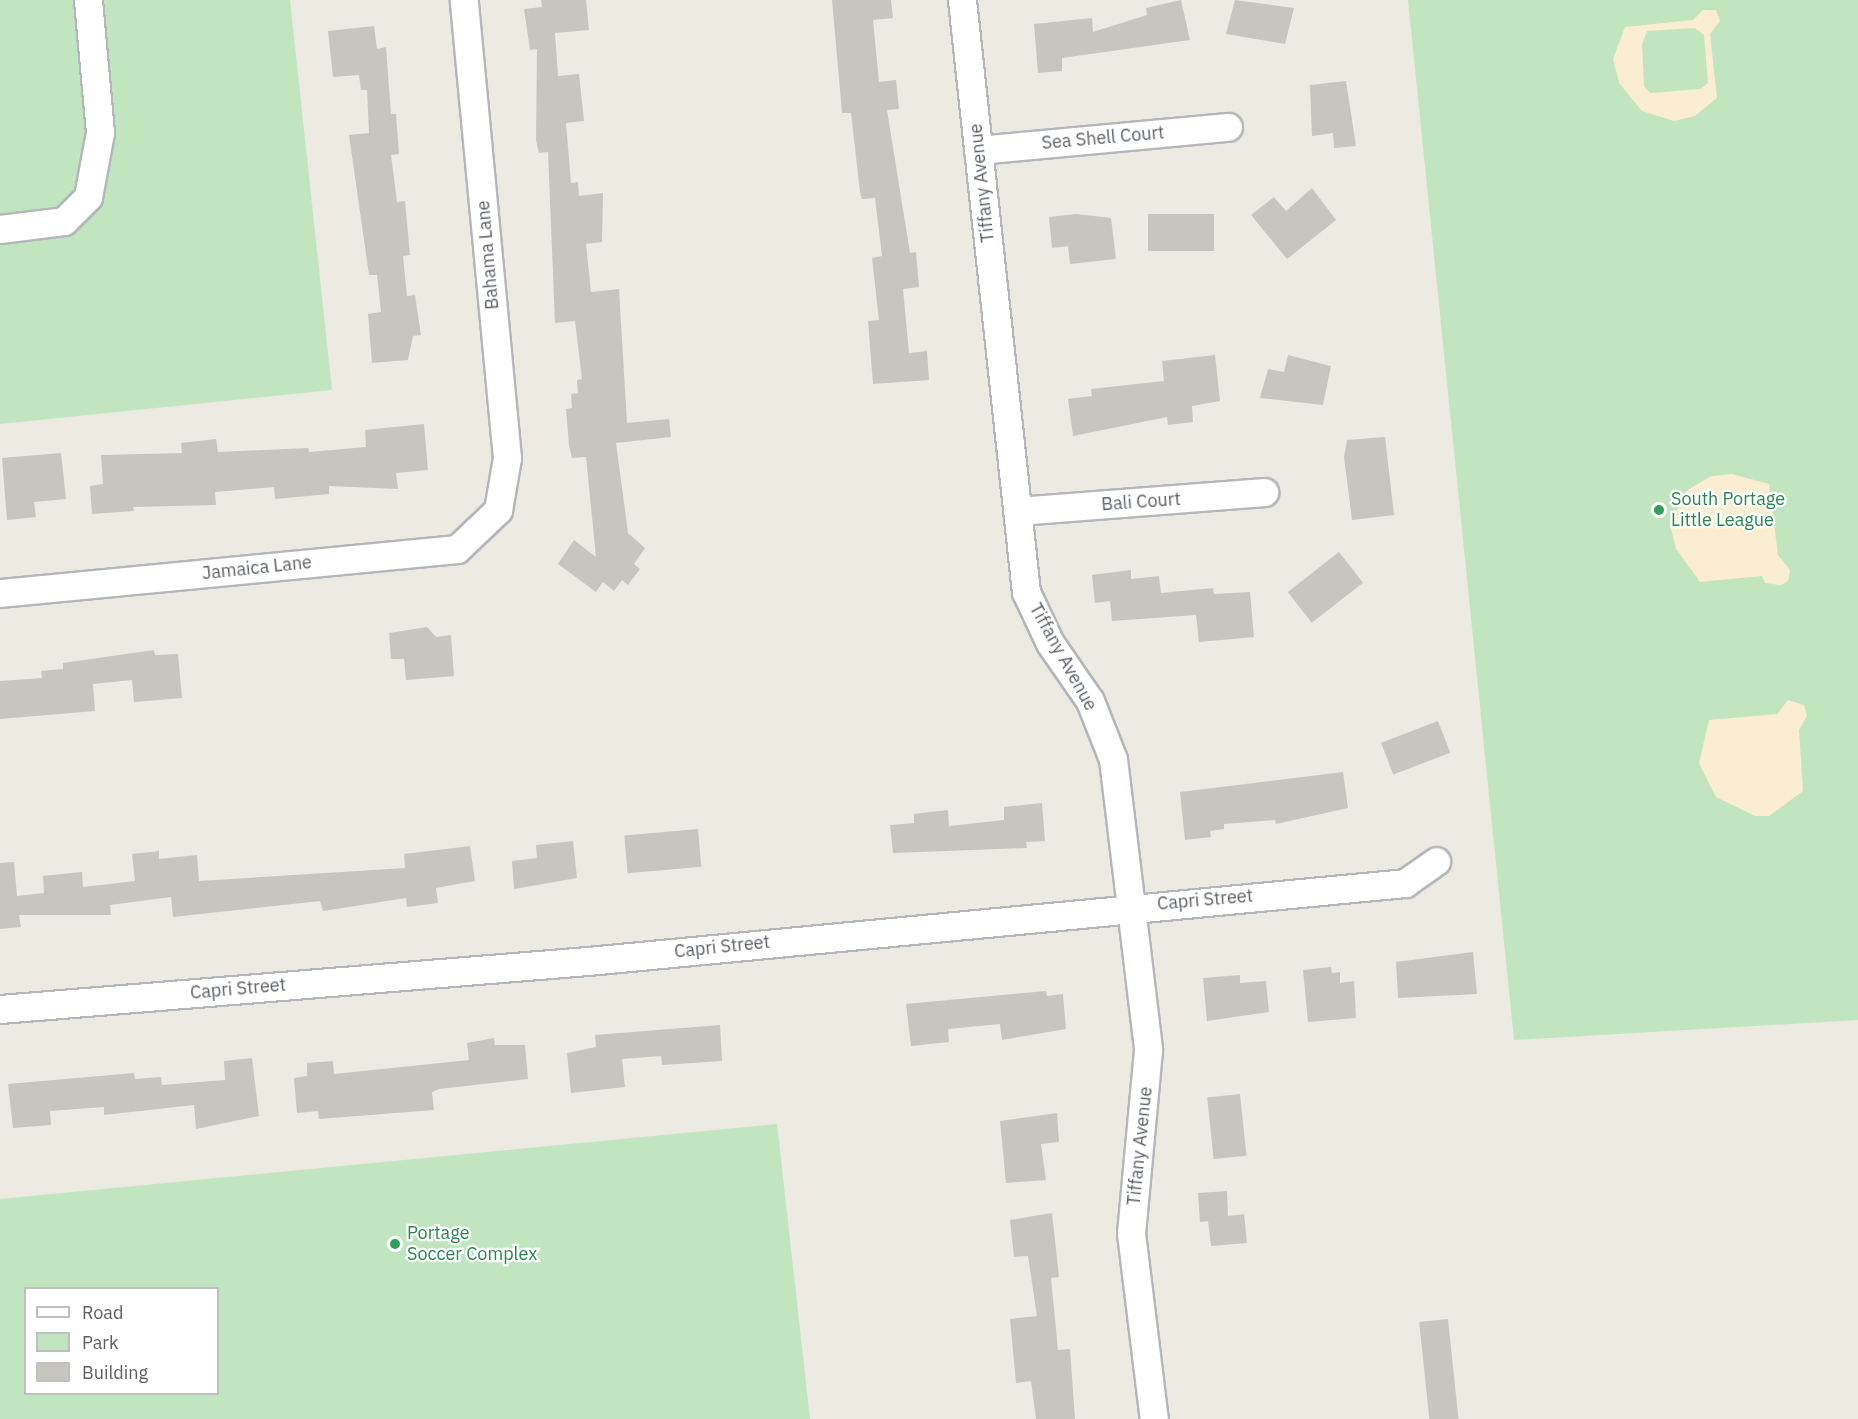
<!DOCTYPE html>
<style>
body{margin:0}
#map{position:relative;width:1858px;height:1419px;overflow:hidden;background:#edeae2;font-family:"IBM Plex Sans",sans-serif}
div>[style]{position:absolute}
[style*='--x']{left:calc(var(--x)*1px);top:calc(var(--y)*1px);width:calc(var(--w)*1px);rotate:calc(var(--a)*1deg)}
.green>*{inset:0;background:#c1e5be}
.sand>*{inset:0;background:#faedd1}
.building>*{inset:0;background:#c8c5bf;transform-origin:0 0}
.roads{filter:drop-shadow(2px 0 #b3b6ba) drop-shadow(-2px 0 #b3b6ba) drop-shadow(0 2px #b3b6ba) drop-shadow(0 -2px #b3b6ba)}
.street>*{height:27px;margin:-13.5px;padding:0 13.5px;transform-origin:13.5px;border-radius:13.5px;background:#fff}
.dots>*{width:16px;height:16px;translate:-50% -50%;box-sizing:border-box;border:3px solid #fff;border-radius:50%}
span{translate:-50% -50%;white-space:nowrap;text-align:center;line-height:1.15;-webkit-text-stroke:4.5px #fff;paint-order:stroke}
.street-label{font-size:18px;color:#5b5f63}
.leisure-label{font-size:18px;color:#27864d}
.left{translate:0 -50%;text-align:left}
.legend{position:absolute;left:24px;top:1287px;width:195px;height:108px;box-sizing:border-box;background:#fff;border:2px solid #bdbfc1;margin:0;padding:8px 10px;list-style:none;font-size:18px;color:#5b5f63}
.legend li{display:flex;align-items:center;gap:12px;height:30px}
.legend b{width:30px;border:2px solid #bdbfc1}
</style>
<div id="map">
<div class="green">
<i style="clip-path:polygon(0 0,290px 0,332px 390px,0 424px)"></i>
<i style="clip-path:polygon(1408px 0,1858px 0,1858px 1020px,1514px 1040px)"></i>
<i style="clip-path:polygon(evenodd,777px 1124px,810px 1419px,0 1419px,0 1199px,777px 1124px,26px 1288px,218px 1288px,218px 1394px,26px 1394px,26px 1288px)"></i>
</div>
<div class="sand">
<i style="clip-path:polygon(evenodd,1703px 10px,1716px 10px,1720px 21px,1710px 34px,1717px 98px,1695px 116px,1674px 121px,1642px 111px,1619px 83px,1613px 59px,1625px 27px,1693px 20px,1703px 10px,1695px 28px,1704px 35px,1708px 83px,1700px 89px,1650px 93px,1644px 86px,1642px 45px,1647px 31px,1695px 28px)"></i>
<i style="clip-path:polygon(1732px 474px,1769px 484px,1778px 555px,1790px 570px,1788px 581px,1781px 585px,1765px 583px,1762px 576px,1700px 582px,1676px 549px,1670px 524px,1686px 491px,1711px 476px)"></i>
<i style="clip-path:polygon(1788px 700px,1804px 705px,1807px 716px,1799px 730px,1803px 791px,1769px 816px,1755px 816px,1716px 797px,1699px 763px,1709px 720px,1777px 714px)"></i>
</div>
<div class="building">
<i style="clip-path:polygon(541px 0,586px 0,589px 30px,555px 33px,558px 76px,579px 74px,584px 121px,566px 123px,571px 183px,578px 182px,579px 196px,603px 193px,602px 242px,586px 244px,591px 292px,619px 289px,627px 423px,669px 419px,671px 437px,616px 443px,628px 533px,645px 548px,634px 564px,640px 569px,628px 585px,622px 580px,614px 591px,603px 582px,596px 592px,558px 564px,574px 540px,596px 557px,586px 457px,572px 458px,569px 445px,566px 409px,572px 408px,571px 394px,578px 393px,577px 380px,582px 379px,575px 321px,555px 323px,548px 152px,539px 153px,536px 140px,537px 49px,530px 50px,524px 9px,542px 7px)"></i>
<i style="clip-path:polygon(832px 0,891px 0,893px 18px,873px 20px,879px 82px,896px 80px,899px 109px,887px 110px,910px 253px,916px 252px,919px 287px,903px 289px,909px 353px,927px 351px,929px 380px,873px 384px,868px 321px,879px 320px,872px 258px,882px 256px,875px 198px,862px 199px,860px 192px,851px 113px,842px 113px)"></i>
<i style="clip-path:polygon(1181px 0,1190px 40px,1062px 58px,1062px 71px,1038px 73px,1034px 24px,1092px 18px,1093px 32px,1147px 15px,1146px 8px)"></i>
<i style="clip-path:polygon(1235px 0,1294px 8px,1285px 44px,1226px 34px)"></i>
<i style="clip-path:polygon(374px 26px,377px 49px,386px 47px,391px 114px,396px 114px,399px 154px,391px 155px,397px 202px,405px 201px,410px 255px,403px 256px,407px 296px,415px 295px,421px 335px,413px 336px,408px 360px,372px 363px,368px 314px,381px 312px,377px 275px,369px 275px,349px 135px,369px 133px,367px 90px,361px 90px,359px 75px,333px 77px,328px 31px)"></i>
<i style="clip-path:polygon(1346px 81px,1356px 146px,1334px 148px,1333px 133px,1312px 136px,1310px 85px)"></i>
<i style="clip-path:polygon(1312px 188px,1336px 220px,1287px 259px,1251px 215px,1274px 197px,1286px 211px)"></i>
<i style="clip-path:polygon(1076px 214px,1111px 218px,1116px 259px,1070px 264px,1068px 246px,1052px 248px,1049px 217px)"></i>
<i style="left:1148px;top:214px;width:66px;height:37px"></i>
<i style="clip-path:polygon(1215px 355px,1220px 401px,1192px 406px,1193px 422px,1168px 425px,1167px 417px,1073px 436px,1068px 399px,1092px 396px,1091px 389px,1164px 381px,1162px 361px)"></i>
<i style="clip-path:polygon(1288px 355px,1331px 366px,1323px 405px,1260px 398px,1268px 369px,1284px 372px)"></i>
<i style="clip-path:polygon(424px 424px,428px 470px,396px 473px,398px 489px,329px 486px,329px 494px,275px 499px,274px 487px,215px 492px,216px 505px,133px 507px,134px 511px,92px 514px,90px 486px,103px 484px,101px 455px,182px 453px,181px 443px,216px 439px,218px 452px,308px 448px,309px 452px,366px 447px,365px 430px)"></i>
<i style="clip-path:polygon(1385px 437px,1394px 515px,1352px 520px,1344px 457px,1347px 440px)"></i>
<i style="clip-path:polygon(61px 453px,66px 499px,34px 502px,36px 517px,7px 520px,2px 458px)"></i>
<i style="left:1339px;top:552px;width:39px;height:65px;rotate:52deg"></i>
<i style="clip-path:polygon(1131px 570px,1131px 579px,1159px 576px,1161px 593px,1213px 588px,1214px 594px,1250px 592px,1254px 637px,1199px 642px,1196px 615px,1112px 621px,1110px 601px,1095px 603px,1092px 575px)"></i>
<i style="clip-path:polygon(427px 627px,436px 637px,451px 635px,454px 676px,406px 680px,404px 659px,391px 659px,389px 633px)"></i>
<i style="clip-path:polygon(154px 650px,155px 655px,178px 654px,182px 698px,134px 702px,132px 680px,93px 684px,95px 711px,0 719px,0 681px,42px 678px,41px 671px,63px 669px,63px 663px)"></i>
<i style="left:1438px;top:721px;width:34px;height:61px;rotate:69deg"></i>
<i style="clip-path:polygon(1343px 772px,1348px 808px,1276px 824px,1275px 820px,1224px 824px,1224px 829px,1210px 831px,1211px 837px,1185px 840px,1180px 792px)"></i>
<i style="clip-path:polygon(1042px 803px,1045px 841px,1026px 842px,1027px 848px,893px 853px,890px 825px,914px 823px,914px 814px,948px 810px,949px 826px,1004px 820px,1004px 807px)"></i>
<i style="left:698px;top:829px;width:38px;height:74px;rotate:85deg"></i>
<i style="clip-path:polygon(573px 841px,577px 878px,514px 889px,512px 861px,537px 858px,536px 845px)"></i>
<i style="clip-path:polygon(470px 846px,475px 881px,436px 888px,438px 903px,407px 907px,406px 898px,323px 911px,320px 901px,173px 917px,171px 897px,110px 905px,111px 915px,19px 915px,21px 927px,0 929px,0 863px,14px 862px,17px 896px,44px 893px,43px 876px,82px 872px,83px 887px,135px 881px,132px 854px,159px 851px,159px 859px,197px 855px,199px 881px,405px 868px,404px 854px)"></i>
<i style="clip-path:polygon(1473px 952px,1477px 994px,1398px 998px,1396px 962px)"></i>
<i style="clip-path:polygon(1331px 967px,1332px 973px,1340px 972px,1340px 983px,1354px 981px,1356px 1018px,1308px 1022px,1303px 970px)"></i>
<i style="clip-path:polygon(1240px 975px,1240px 983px,1266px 981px,1269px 1012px,1207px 1021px,1203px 978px)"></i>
<i style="clip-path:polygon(1046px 991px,1047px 996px,1063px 994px,1066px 1029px,1002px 1040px,1000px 1024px,948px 1029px,949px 1042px,911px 1046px,906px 1004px)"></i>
<i style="clip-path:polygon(720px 1025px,722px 1061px,662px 1065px,661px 1056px,622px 1059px,625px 1087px,571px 1093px,567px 1053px,596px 1047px,595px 1035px)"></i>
<i style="clip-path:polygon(494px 1038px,495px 1045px,525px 1045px,528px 1079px,439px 1089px,432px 1092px,434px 1110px,319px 1119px,318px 1111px,297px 1113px,294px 1078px,307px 1076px,307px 1063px,333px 1061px,334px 1074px,469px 1060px,467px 1043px)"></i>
<i style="clip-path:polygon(252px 1058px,259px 1116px,196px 1129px,194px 1105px,104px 1115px,104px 1107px,50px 1111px,51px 1125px,13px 1128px,8px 1084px,134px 1073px,135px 1079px,161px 1077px,162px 1085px,225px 1080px,224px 1061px)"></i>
<i style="left:1240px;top:1094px;width:62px;height:33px;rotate:84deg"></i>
<i style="clip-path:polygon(1057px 1113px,1059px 1142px,1041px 1144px,1046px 1180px,1006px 1183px,1000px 1121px)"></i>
<i style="clip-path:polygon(1227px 1191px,1228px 1216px,1244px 1214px,1247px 1243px,1211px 1246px,1208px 1221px,1200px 1222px,1198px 1193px)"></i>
<i style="clip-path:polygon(1052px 1213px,1059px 1277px,1051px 1278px,1058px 1350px,1070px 1349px,1075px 1419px,1036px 1419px,1031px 1381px,1016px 1383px,1010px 1319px,1037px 1316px,1028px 1256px,1014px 1257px,1010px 1220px)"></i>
<i style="left:1448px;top:1319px;width:101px;height:29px;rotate:84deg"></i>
</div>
<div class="roads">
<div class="street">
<i style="--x:962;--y:0;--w:595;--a:83.83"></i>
<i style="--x:1026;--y:592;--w:56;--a:64.8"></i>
<i style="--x:1050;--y:643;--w:70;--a:55.4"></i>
<i style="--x:1090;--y:701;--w:62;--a:68.4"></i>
<i style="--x:1113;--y:759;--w:293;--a:83.1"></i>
<i style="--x:1148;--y:1050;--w:184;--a:95.3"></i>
<i style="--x:1131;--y:1233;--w:187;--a:83"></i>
<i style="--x:978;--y:150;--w:251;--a:-5.3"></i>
<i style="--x:0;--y:229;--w:64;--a:-7.1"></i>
<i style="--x:64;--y:221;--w:34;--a:-45"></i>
<i style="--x:88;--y:197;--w:66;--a:-79.5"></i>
<i style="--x:100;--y:132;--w:133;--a:-95.2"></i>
<i style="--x:1018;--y:511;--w:247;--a:-4.4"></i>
<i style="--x:0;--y:593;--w:459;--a:-5.5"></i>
<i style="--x:457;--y:549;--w:57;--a:-43.6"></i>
<i style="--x:498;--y:510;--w:53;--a:-80.2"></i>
<i style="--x:507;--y:458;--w:460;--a:-95.4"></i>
<i style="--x:0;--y:1009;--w:590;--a:-4.67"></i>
<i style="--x:588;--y:961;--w:821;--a:-5.45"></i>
<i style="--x:1405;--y:883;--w:38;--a:-35"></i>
</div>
</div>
<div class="dots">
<i style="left:1659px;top:510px;background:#2e9e5b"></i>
<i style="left:395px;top:1244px;background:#2e9e5b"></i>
</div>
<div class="street-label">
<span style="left:1103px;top:138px;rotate:-5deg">Sea Shell Court</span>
<span style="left:982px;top:183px;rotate:-96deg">Tiffany Avenue</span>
<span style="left:488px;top:255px;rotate:-95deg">Bahama Lane</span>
<span style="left:1141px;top:502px;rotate:-4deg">Bali Court</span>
<span style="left:257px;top:568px;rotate:-6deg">Jamaica Lane</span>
<span style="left:1063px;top:657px;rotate:61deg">Tiffany Avenue</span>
<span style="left:1205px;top:900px;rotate:-5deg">Capri Street</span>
<span style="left:722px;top:947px;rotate:-6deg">Capri Street</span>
<span style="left:238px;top:989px;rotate:-5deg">Capri Street</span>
<span style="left:1140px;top:1146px;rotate:-84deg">Tiffany Avenue</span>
</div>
<div class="leisure-label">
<span class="left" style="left:1671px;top:510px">South Portage<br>Little League</span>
<span class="left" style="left:407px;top:1244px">Portage<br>Soccer Complex</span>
</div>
<ul class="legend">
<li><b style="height:8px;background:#fff"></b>Road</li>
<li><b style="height:16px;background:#c1e5be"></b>Park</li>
<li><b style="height:16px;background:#c8c5bf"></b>Building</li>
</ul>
</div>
